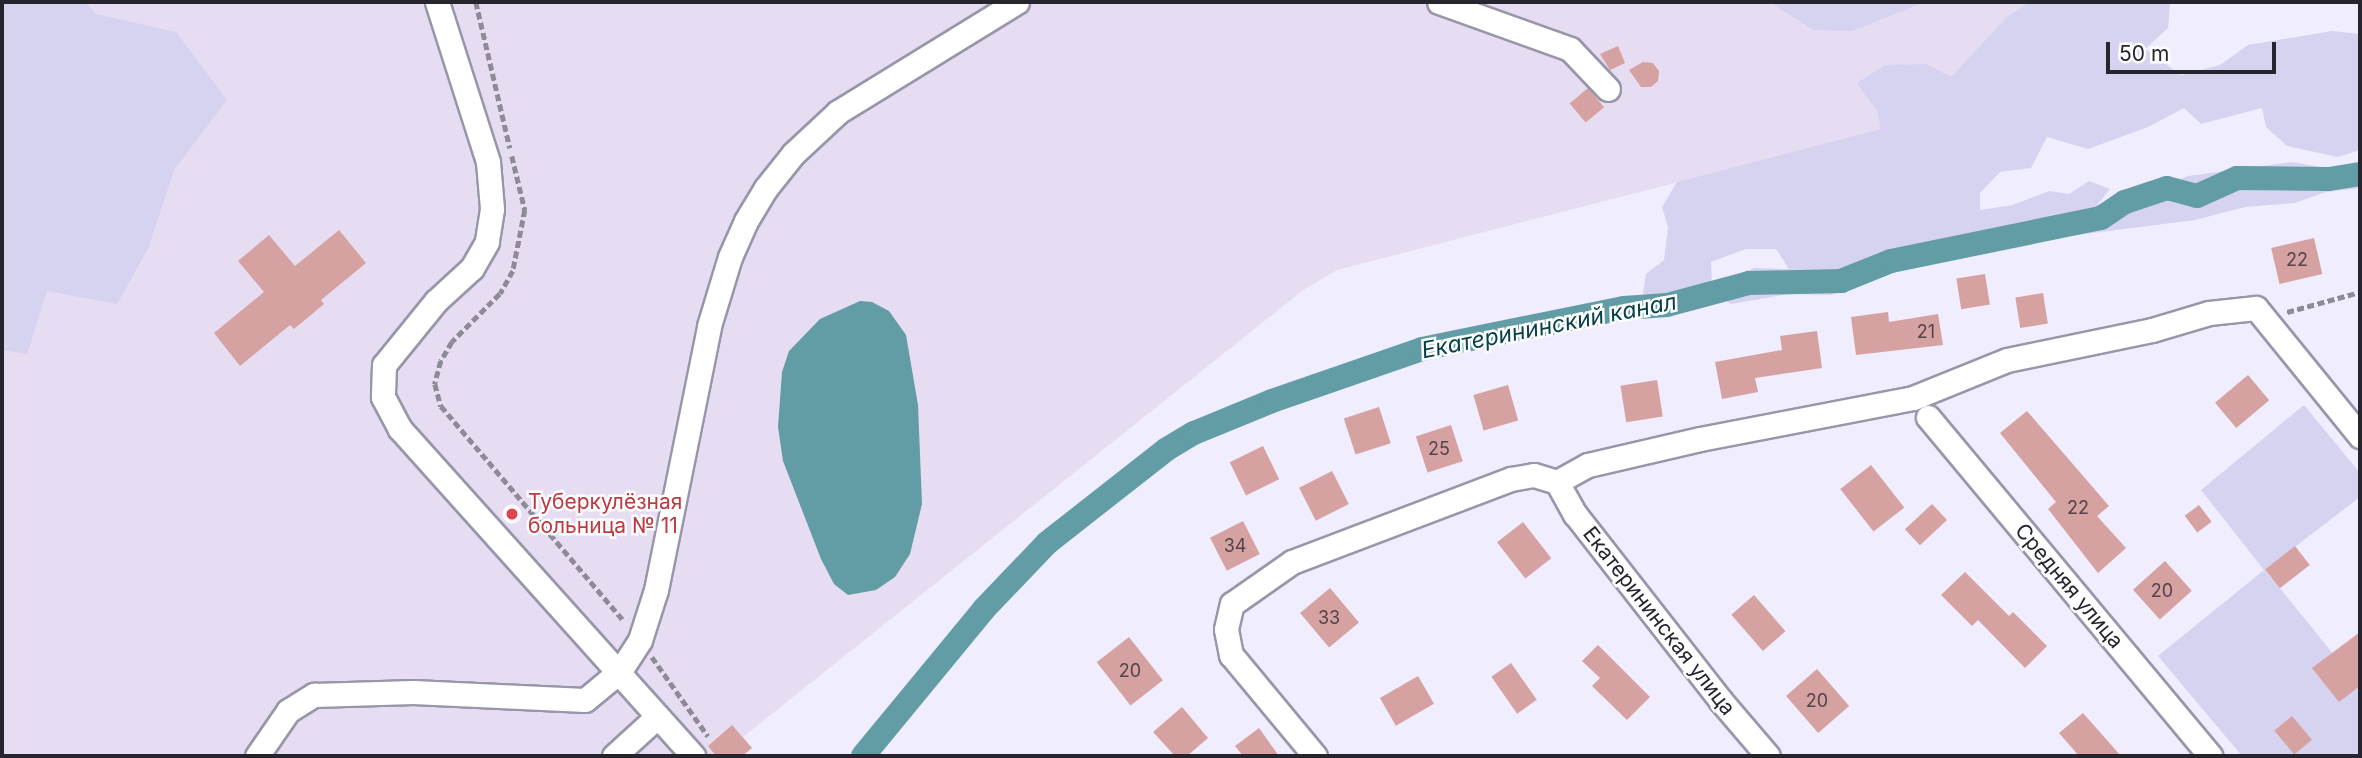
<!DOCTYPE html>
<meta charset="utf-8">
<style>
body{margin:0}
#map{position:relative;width:2362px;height:758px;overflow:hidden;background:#efedfe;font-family:Inter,sans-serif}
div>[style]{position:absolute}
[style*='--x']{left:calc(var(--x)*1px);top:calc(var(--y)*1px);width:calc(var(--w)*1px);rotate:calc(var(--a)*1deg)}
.medical>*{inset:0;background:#e7ddf2}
.green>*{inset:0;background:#d6d3f1}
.water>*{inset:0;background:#629ca5}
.canal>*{height:24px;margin:-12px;padding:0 12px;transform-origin:12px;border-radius:12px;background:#629ca5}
.building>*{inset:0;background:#d6a2a1;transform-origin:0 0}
.path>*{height:4.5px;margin-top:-2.25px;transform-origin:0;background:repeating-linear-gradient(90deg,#8c8b97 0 7px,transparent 0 10.5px)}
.roads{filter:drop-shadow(2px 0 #9896a9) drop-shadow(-2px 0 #9896a9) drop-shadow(0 2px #9896a9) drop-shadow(0 -2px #9896a9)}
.minor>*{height:23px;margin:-11.5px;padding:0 11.5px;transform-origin:11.5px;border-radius:11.5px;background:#fff}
.dots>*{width:19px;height:19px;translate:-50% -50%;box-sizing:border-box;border:4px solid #fdfdfd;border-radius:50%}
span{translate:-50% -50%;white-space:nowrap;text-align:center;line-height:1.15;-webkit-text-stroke:5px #fdfdfd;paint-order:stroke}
.number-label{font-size:18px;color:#52444a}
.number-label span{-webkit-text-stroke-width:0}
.health-label{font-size:21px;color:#be3a42}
.left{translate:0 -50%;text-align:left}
.street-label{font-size:21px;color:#26252d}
.water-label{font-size:23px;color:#084148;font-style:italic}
.frame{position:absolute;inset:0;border:4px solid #26252d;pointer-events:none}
.scale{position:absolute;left:2106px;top:42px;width:170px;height:32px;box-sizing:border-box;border:4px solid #26252d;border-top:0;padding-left:9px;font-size:21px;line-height:24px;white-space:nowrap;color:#26252d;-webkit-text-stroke:5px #fdfdfd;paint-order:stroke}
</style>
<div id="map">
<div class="medical">
<i style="clip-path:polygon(2px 2px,2170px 2px,2168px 28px,2125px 67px,1337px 270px,1302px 291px,743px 737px,752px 748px,742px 756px,2px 756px)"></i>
</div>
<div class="green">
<i style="clip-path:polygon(2px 2px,85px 2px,96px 14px,176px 32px,227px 100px,174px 170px,149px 247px,117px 304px,47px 291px,27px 354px,2px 350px)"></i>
<i style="clip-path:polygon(1770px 2px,1925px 2px,1852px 31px,1813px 30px)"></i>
<i style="clip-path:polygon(2030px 2px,2170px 2px,2168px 28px,2145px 49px,2181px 75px,2220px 65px,2248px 45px,2332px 31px,2360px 34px,2360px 150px,2338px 157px,2287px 146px,2266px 127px,2262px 108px,2201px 124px,2184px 108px,2148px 127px,2088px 149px,2047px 137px,2031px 168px,2000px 172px,1980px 193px,1980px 210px,2013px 205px,2049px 191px,2069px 194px,2089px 181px,2110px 189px,2097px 205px,2140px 195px,2188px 176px,2292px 162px,2338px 170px,2360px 167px,2360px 188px,2326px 192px,2295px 203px,2245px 207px,2195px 220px,2053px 238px,1894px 272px,1831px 295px,1788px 294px,1731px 304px,1717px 294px,1725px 279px,1754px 268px,1789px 269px,1776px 249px,1746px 249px,1711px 262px,1712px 285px,1702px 293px,1680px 294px,1659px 302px,1643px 293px,1646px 274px,1664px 260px,1668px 227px,1662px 207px,1677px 182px,1881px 129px,1877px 111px,1857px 83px,1885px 65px,1926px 64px,1951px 77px,2008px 16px)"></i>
<i style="clip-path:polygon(2304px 405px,2360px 473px,2360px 497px,2265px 570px,2360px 687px,2360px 755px,2242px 756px,2158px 656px,2264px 570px,2201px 490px)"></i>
</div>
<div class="water">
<i style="clip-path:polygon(860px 301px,872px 302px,889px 311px,906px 335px,918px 405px,922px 504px,910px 554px,895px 577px,876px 590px,848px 595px,834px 584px,821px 559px,783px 461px,778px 427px,782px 372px,789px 351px,820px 319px)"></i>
</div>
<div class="canal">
<i style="--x:863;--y:756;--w:190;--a:-50.5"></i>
<i style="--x:984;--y:609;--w:91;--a:-46.3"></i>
<i style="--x:1047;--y:543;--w:152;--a:-38.1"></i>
<i style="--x:1167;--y:449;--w:31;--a:-31"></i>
<i style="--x:1194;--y:433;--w:84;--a:-22.3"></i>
<i style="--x:1272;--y:401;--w:159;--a:-19.1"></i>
<i style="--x:1422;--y:349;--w:206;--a:-11.5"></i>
<i style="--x:1624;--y:308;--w:43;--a:-4"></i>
<i style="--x:1667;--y:305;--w:85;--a:-15"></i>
<i style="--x:1749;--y:283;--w:92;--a:-1.2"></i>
<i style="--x:1841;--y:281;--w:54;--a:-21.8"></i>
<i style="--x:1891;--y:261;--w:214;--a:-11.6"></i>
<i style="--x:2101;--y:218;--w:29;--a:-34"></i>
<i style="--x:2125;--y:202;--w:44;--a:-18.4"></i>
<i style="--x:2167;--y:188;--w:31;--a:15"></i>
<i style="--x:2197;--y:196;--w:44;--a:-24.2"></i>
<i style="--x:2237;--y:178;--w:92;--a:0.6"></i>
<i style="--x:2329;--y:179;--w:31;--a:-9"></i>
</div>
<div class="building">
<i style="clip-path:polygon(1618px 46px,1625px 63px,1610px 70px,1600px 54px)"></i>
<i style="clip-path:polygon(1643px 62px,1653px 63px,1659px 71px,1658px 81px,1651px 87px,1641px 87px,1629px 70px)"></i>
<i style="left:1588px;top:88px;width:25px;height:24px;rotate:50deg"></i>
<i style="clip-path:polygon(339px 230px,366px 263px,321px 300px,324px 304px,294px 329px,290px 325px,240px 366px,214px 333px,264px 292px,238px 261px,269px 235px,295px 266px)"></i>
<i style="left:2314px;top:238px;width:37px;height:44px;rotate:77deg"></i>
<i style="left:1985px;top:274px;width:31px;height:29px;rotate:81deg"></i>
<i style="left:2043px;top:293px;width:31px;height:28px;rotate:81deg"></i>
<i style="clip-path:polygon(1888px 312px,1889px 322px,1938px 314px,1943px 345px,1856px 355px,1851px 317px)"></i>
<i style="clip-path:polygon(1817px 331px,1822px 368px,1755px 378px,1758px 392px,1722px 399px,1715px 362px,1782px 350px,1780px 336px)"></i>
<i style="left:2248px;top:375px;width:33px;height:43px;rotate:50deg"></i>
<i style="left:1657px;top:380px;width:37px;height:37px;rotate:81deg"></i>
<i style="left:1508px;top:385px;width:37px;height:36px;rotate:74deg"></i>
<i style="left:1379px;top:407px;width:38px;height:37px;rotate:72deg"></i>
<i style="clip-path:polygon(2027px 411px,2109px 506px,2097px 516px,2126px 548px,2098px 573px,2048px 509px,2056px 502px,2000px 433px)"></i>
<i style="left:1451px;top:425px;width:38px;height:37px;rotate:72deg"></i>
<i style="left:1263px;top:446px;width:37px;height:37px;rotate:64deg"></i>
<i style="left:1871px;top:465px;width:54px;height:39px;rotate:52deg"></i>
<i style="left:1332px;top:471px;width:37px;height:37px;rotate:63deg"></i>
<i style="left:1932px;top:504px;width:22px;height:37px;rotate:47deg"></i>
<i style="left:2199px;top:505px;width:21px;height:18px;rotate:53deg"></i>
<i style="left:1243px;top:521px;width:37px;height:37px;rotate:63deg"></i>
<i style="left:1523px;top:522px;width:46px;height:33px;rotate:52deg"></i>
<i style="left:2295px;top:546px;width:24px;height:38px;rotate:52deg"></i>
<i style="left:2165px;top:561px;width:40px;height:43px;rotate:48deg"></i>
<i style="clip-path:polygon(1965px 572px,2009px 616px,2013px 612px,2047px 646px,2025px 668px,1978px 620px,1972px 626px,1941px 595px)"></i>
<i style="left:1330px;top:588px;width:45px;height:39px;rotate:50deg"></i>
<i style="left:1754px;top:595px;width:48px;height:30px;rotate:49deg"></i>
<i style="clip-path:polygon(2360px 632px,2360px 686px,2339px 702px,2312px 668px)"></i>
<i style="left:1129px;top:637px;width:55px;height:41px;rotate:52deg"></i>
<i style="clip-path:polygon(1598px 645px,1650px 697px,1627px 720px,1592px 686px,1600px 678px,1582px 661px)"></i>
<i style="left:1511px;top:663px;width:45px;height:24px;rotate:55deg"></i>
<i style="left:1817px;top:669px;width:49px;height:41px;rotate:49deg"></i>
<i style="left:1418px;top:676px;width:32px;height:44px;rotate:60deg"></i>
<i style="clip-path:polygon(1182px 707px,1208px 738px,1187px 756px,1175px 756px,1153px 732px)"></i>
<i style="clip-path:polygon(2083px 713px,2121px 756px,2079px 756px,2059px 733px)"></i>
<i style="left:2292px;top:716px;width:31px;height:23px;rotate:50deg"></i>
<i style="clip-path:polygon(732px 725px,752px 748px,742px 756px,716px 756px,708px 746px)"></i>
<i style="clip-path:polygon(1259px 728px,1279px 756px,1243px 756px,1235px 746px)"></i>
</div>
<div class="path">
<i style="--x:476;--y:2;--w:150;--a:76.9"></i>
<i style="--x:512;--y:156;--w:56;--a:76.5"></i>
<i style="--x:525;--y:210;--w:62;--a:101.1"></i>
<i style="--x:513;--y:271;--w:26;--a:119"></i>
<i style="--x:500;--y:294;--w:68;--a:135"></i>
<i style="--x:452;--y:342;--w:22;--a:120"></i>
<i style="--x:441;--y:361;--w:24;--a:105"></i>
<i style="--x:435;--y:384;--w:23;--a:75"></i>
<i style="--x:441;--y:406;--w:281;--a:49.6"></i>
<i style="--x:2287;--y:312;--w:76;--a:-15.3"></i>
<i style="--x:652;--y:657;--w:97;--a:54.7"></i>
</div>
<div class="roads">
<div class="minor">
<i style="--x:437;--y:2;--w:168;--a:72.3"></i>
<i style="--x:488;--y:162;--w:47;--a:85.1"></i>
<i style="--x:492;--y:209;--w:33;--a:99"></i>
<i style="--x:487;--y:242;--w:30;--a:120"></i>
<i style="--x:472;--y:268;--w:49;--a:137.5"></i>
<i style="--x:436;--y:301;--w:82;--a:129.1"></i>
<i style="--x:384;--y:365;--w:32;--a:92"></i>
<i style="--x:383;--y:397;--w:36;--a:62"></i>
<i style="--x:400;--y:429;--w:439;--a:48.1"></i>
<i style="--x:1439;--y:2;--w:139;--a:19.7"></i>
<i style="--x:1570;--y:49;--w:55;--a:46.5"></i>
<i style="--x:1928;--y:417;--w:441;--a:50.2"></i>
<i style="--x:1557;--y:482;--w:37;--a:61"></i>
<i style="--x:1575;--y:514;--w:237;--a:52"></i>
<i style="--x:1721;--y:701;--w:72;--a:49.5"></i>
<i style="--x:257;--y:756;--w:55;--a:-55.4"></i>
<i style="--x:288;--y:711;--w:31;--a:-32"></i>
<i style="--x:314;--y:695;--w:99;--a:-1.7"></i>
<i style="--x:413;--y:692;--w:172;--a:2.7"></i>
<i style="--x:585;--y:700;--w:45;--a:-39.6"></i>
<i style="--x:620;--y:671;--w:37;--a:-57"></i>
<i style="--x:640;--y:640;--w:52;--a:-72.3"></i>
<i style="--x:656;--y:590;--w:269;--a:-78.6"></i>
<i style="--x:709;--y:326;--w:72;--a:-73.1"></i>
<i style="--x:730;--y:257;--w:39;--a:-66"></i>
<i style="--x:746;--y:221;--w:39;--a:-59"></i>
<i style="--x:766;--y:188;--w:43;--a:-51.5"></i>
<i style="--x:793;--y:154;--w:62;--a:-43"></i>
<i style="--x:838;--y:112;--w:210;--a:-31.6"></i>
<i style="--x:614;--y:756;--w:59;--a:-42.3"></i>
<i style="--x:1315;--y:756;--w:131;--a:-129.7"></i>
<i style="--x:1231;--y:655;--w:26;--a:-101"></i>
<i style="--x:1226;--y:629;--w:26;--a:-77"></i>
<i style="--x:1232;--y:604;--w:73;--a:-35"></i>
<i style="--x:1292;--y:562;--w:234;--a:-20.8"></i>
<i style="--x:1511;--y:479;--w:23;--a:-10"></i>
<i style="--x:1534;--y:475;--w:24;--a:17"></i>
<i style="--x:1557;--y:482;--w:35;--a:-29"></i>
<i style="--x:1588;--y:465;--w:115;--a:-13.1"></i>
<i style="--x:1700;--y:439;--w:217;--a:-10.9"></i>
<i style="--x:1913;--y:398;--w:101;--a:-22"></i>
<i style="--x:2007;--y:360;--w:148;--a:-11.7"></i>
<i style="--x:2152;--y:330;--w:59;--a:-16.6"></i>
<i style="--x:2209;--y:313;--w:47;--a:-6.1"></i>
<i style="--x:2256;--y:308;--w:165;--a:50.9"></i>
</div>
</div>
<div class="dots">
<i style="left:512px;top:514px;background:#e0444e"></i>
</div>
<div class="number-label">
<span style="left:2297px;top:260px">22</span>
<span style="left:1926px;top:332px">21</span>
<span style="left:1439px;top:449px">25</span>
<span style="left:2078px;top:508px">22</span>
<span style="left:1235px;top:546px">34</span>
<span style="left:2162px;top:591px">20</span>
<span style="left:1329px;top:618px">33</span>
<span style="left:1130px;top:671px">20</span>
<span style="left:1817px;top:701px">20</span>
</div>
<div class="health-label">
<span class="left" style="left:528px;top:514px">Туберкулёзная<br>больница № 11</span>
</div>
<div class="street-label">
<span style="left:2069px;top:586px;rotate:50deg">Средняя улица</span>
<span style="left:1659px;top:621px;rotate:52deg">Екатерининская улица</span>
</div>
<div class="water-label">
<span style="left:1549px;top:326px;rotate:-11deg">Екатерининский канал</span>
</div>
<div class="frame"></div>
<div class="scale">50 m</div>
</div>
